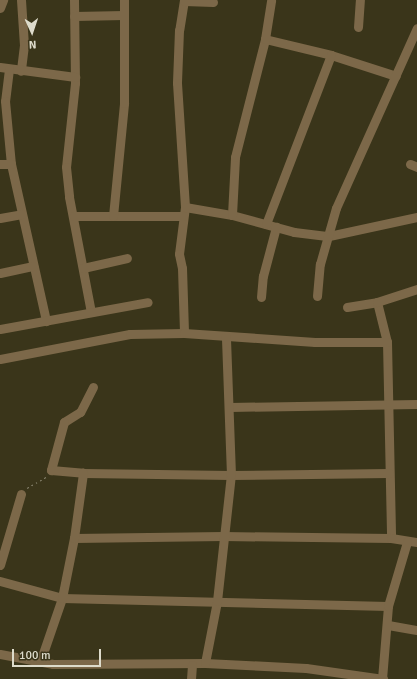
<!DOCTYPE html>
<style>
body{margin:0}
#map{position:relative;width:417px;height:679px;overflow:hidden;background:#3a351a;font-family:Signika,sans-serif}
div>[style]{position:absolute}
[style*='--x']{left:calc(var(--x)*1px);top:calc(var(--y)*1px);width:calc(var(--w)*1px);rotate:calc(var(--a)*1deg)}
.path>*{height:1px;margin-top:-0.5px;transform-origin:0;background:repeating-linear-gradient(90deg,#817d67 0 2px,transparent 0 5px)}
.minor>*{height:9px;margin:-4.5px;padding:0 4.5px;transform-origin:4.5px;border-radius:4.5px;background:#7c6849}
span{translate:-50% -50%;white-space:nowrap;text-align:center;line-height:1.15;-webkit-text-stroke:3.5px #3a351a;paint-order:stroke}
.north{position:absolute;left:12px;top:12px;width:40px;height:40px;-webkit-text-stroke:3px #3a351a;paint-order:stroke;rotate:177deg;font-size:11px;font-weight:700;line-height:16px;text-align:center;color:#dddbcb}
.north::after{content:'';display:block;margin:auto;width:14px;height:18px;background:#dddbcb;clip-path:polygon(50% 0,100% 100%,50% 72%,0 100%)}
.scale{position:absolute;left:12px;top:649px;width:89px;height:18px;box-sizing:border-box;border:2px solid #dddbcb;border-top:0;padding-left:5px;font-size:12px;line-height:14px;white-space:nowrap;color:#dddbcb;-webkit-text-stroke:3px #3a351a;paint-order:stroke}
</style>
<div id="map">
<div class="path">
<i style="--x:27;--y:488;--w:24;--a:-30"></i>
</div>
<div class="minor">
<i style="--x:21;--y:0;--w:45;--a:86.2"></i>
<i style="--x:24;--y:45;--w:26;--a:97"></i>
<i style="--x:74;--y:0;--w:83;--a:89.3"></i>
<i style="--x:75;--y:83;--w:84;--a:96.1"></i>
<i style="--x:66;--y:167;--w:30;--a:84"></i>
<i style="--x:69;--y:197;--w:117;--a:79.2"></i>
<i style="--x:184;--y:0;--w:30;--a:99"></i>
<i style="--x:179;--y:30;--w:53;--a:92.2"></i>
<i style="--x:177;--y:83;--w:124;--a:86.3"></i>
<i style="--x:185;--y:207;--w:47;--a:97.3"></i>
<i style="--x:179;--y:254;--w:14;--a:78"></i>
<i style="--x:182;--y:268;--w:65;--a:88.2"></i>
<i style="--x:184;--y:1;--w:29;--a:2"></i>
<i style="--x:0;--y:8;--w:9;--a:-69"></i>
<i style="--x:74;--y:16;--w:50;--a:-1.1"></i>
<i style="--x:358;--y:27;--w:27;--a:-86"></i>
<i style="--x:265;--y:39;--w:68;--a:13.6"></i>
<i style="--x:331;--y:55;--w:68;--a:17.9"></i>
<i style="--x:0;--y:67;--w:76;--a:7.6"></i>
<i style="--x:9;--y:69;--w:32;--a:97"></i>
<i style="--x:5;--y:101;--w:63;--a:84.6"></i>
<i style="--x:11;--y:164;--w:161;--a:77.4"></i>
<i style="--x:0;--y:164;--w:11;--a:0"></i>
<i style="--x:410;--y:164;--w:8;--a:23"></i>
<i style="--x:185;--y:207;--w:48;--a:9.7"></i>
<i style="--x:232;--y:215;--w:64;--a:15.3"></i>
<i style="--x:294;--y:232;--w:35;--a:7"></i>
<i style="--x:329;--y:236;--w:90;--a:-12.2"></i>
<i style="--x:232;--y:215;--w:58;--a:-87"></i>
<i style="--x:235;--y:157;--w:122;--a:-75.7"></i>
<i style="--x:265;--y:39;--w:39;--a:-81"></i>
<i style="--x:74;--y:216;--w:109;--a:0"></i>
<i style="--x:113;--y:216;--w:114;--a:-84.4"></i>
<i style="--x:124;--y:103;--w:103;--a:-90"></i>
<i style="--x:0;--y:218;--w:22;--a:-10"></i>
<i style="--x:266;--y:224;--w:181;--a:-69"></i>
<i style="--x:83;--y:268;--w:45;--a:-12.8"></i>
<i style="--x:0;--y:273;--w:34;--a:-12"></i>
<i style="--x:317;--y:296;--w:32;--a:-85"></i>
<i style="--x:320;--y:264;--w:58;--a:-74.1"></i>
<i style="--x:336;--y:208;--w:197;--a:-65.8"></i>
<i style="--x:261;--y:297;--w:21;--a:-85"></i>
<i style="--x:263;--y:276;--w:51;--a:-75.1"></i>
<i style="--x:377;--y:302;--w:41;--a:76"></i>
<i style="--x:387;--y:342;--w:196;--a:88.8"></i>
<i style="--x:347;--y:307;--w:30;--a:-9"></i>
<i style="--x:377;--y:302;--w:42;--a:-18"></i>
<i style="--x:0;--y:329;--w:150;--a:-10.3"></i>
<i style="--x:0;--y:359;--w:132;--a:-10.9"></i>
<i style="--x:130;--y:334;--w:54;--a:-1.1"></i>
<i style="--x:184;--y:333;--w:131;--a:3.9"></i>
<i style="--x:315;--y:342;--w:72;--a:0"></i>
<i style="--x:93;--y:387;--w:28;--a:117"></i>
<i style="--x:80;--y:412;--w:19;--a:148"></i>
<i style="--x:64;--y:422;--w:50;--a:105.2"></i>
<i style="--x:51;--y:470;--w:32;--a:5"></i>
<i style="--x:83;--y:473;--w:148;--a:0.8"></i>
<i style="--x:231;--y:475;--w:158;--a:-0.7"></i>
<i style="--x:230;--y:407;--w:187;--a:-0.9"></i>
<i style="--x:74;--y:538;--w:149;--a:-0.8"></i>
<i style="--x:223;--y:536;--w:168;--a:0.7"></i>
<i style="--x:391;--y:538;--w:26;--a:9"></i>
<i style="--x:0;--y:565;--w:74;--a:-73.5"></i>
<i style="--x:0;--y:581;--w:64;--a:15.3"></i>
<i style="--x:62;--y:598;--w:326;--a:1.4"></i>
<i style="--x:388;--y:625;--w:29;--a:10"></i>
<i style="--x:0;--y:654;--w:54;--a:10.7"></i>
<i style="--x:53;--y:664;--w:152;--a:-0.4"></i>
<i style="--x:205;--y:663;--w:101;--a:2.8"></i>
<i style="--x:306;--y:668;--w:78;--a:8.1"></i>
<i style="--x:40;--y:662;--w:68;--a:-71"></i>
<i style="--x:62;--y:598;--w:61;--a:-78.7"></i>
<i style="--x:74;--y:538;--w:66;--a:-82.1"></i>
<i style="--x:205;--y:663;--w:63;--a:-79"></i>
<i style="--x:217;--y:601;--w:127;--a:-83.7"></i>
<i style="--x:231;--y:475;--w:139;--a:-92.1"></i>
<i style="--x:191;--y:679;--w:14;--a:-86"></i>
<i style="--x:382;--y:679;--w:73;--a:-85.3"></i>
<i style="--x:388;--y:606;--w:67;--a:-73.5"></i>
</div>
<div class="north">N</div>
<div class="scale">100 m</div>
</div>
